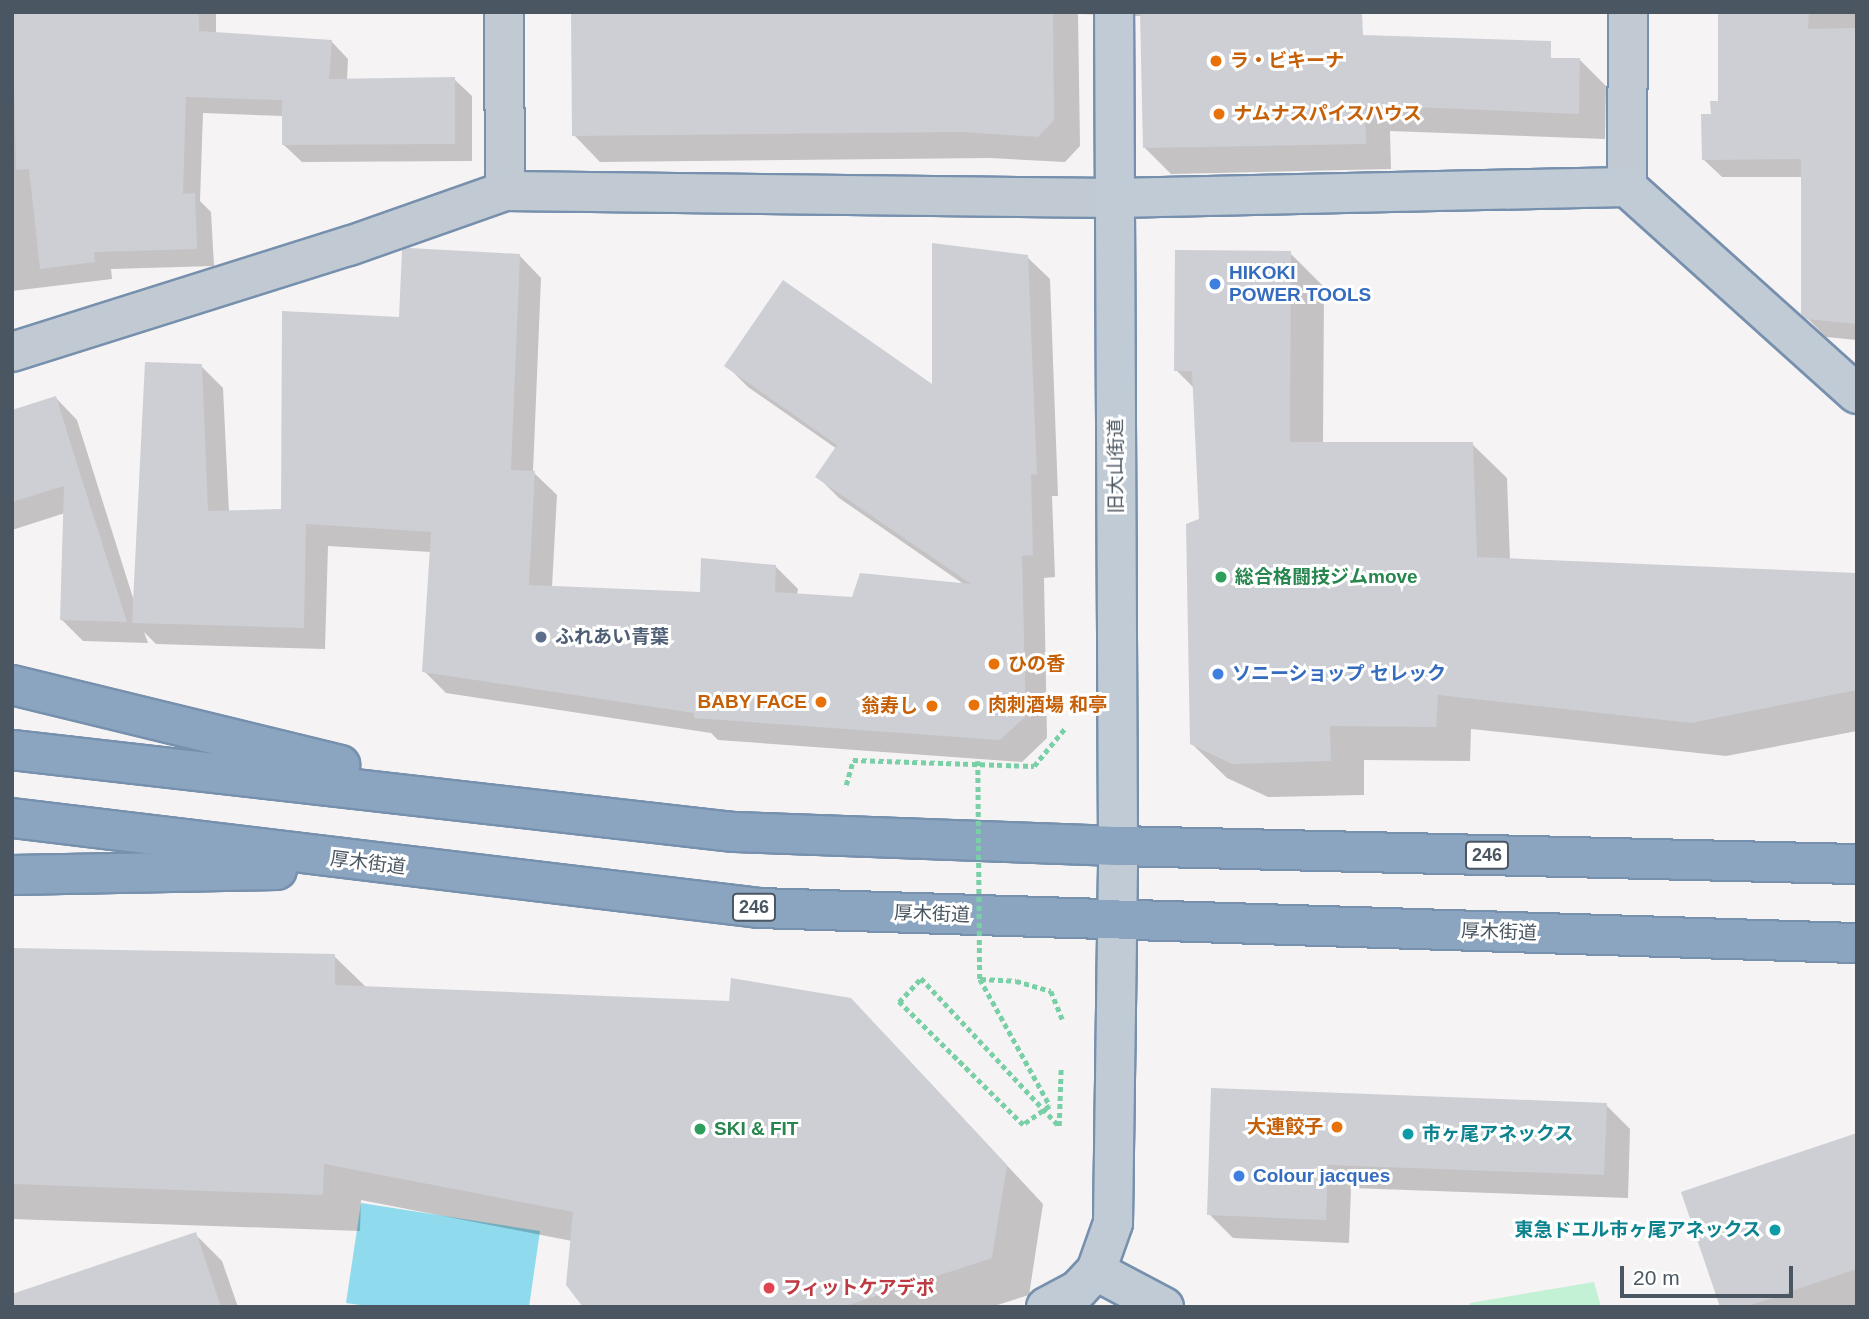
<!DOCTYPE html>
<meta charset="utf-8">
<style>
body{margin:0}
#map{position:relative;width:1869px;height:1319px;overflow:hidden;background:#f5f3f3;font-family:Helvetica,"Noto Sans JP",sans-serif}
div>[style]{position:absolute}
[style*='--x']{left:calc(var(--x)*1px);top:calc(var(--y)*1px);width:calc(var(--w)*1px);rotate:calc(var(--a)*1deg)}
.green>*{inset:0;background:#c3f1d5}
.water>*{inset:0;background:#90daee}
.shadow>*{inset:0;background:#0003}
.building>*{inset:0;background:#cdcfd5}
.path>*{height:4.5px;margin-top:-2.25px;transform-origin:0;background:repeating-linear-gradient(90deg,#7ad0a6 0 5px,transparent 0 8.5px)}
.roads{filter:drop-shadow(2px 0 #7690ad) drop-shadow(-2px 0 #7690ad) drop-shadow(0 2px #7690ad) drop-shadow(0 -2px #7690ad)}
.street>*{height:38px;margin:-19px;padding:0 19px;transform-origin:19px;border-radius:19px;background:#c1cad2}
.secondary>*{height:38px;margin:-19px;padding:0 19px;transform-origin:19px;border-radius:19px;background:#c1cbd6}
.highway>*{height:38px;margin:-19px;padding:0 19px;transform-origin:19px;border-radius:19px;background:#8ba5c1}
.path-bridge>*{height:4.5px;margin-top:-2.25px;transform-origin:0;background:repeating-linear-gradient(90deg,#7ad0a6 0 5px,transparent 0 8.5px)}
.dots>*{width:19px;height:19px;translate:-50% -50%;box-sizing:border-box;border:4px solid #fff;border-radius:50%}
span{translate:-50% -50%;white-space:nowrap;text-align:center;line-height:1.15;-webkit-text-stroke:6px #fff;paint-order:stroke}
.shield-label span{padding:2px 5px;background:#fff;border:2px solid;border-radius:5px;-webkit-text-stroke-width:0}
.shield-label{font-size:18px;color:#4a5661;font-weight:700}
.food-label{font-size:19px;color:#c56008;font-weight:700}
.left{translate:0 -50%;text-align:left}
.right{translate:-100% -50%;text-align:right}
.shop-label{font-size:19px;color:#366cbe;font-weight:700}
.street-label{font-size:19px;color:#4a5661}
.leisure-label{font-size:19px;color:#27864d;font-weight:700}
.service-label{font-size:19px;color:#4e5e75;font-weight:700}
.culture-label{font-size:19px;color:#0d838f;font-weight:700}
.health-label{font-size:19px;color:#be3a42;font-weight:700}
.frame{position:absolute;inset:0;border:14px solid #4a5661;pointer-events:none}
.scale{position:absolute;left:1620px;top:1266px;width:173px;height:32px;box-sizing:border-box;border:4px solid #4a5661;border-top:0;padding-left:9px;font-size:21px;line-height:24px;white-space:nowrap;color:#4a5661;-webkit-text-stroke:5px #fff;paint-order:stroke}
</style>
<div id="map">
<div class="green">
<i style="clip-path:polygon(1594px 1282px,1601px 1307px,1468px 1307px,1470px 1303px)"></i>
</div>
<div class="water">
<i style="clip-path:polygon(361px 1203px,540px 1231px,529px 1307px,374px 1307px,346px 1303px)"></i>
</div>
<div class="shadow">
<i style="clip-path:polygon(12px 12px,216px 12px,216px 34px,331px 41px,348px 59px,347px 80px,454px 79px,472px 96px,472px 161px,302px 162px,284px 145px,284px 116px,203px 113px,200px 201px,211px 212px,214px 266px,111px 269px,112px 279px,12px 291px)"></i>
<i style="clip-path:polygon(572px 12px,1334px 12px,1335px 63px,1579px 59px,1606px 86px,1605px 139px,1390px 131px,1391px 169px,1171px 174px,1145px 148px,1141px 16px,1078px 14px,1080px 146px,1065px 162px,990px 158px,600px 162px,574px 135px)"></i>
<i style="clip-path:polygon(1720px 12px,1857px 12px,1857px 340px,1826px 337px,1803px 314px,1803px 177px,1722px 177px,1703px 159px,1719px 103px)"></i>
<i style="clip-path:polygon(1290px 253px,1324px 287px,1323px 444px,1472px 444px,1507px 478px,1510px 560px,1857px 575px,1857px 731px,1726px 756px,1471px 729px,1470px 761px,1364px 760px,1364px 795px,1268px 797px,1227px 778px,1192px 744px,1201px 520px,1195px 389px,1176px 370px)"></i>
<i style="clip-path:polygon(519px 255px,541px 278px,533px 472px,557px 495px,552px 587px,701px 594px,776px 567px,798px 589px,797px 595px,854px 599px,965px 585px,839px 498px,817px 476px,837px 449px,748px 387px,726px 365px,934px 387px,1027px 257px,1050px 279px,1058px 496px,1052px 496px,1055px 577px,1044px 578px,1047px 738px,1022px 762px,718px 740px,711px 733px,446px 693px,424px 671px,431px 552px,328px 546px,325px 649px,156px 644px,144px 632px,148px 643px,83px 641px,62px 620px,65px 513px,12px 530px,12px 412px,56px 398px,77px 420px,134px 601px,201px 366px,223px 388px,229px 512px,282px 511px,401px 319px)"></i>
<i style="clip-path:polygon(12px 949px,334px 956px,367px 988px,888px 1038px,1043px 1204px,1029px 1295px,991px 1307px,585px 1307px,572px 1241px,361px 1200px,360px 1231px,12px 1219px)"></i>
<i style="clip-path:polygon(1213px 1090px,1606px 1105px,1630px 1129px,1628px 1198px,1351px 1188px,1349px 1243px,1233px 1238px,1209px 1214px)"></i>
<i style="clip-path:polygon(1857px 1135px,1857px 1307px,1722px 1307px)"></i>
<i style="clip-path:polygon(195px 1234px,222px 1261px,238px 1307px,19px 1307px)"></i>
</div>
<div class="building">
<i style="clip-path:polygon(12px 12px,199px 12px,199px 31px,332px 40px,329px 79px,455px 77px,455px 144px,282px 145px,282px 100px,186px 97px,183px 194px,195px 193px,197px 249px,94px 252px,95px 262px,40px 269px,29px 169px,16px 170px)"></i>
<i style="clip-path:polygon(571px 12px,1053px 12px,1054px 120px,1038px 137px,962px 132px,572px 136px)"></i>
<i style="clip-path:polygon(1140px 12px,1362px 12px,1363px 35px,1551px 41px,1551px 58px,1580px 58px,1579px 114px,1365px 105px,1366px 144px,1143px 148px)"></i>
<i style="clip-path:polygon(1718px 12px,1809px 12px,1808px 29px,1857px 28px,1857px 324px,1806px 319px,1801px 314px,1801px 159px,1702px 160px,1701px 114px,1711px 114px,1710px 101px,1718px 101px)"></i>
<i style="clip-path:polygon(932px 243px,1028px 255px,1037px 475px,1031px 474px,1033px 555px,1022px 556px,1026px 716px,1000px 740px,694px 718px,694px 713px,422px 672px,431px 532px,306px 524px,304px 628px,132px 623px,145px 362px,202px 364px,208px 511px,281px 509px,282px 311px,399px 317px,402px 250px,409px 248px,520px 254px,511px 470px,535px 471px,529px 585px,700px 592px,701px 558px,776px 565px,775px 592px,852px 597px,860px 573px,971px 584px,815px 477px,837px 445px,724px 366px,783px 280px,932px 384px)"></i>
<i style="clip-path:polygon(1175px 250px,1291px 251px,1290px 442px,1473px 442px,1477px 557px,1857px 573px,1857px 690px,1691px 723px,1438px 695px,1436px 727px,1330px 726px,1331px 761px,1232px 764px,1190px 744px,1186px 524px,1199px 519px,1192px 371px,1174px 371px)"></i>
<i style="clip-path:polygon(56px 396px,72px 448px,127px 622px,60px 620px,64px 486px,12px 502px,12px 410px)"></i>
<i style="clip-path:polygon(12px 948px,335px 954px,335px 985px,729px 1001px,731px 978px,851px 998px,1007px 1165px,992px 1258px,842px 1307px,583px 1307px,566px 1285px,573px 1212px,324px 1164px,323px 1195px,12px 1184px)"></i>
<i style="clip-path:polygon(1211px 1088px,1607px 1103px,1604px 1175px,1328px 1165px,1326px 1220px,1207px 1215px)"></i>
<i style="clip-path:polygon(1857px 1133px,1857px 1269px,1745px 1307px,1720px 1307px,1681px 1192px)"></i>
<i style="clip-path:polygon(196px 1232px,221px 1307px,12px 1307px,12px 1294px)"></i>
</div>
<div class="path">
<i style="--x:846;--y:785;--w:26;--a:-74"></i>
<i style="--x:853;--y:760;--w:181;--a:1.9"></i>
<i style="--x:1034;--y:766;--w:50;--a:-50.6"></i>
<i style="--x:980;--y:979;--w:145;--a:61.1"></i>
<i style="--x:1050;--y:1106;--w:33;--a:145"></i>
<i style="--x:1023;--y:1125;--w:175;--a:-135.2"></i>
<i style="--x:899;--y:1002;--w:33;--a:-47"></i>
<i style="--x:921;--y:978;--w:202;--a:47"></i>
<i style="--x:981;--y:979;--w:35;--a:3"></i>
<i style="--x:1016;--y:981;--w:36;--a:16"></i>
<i style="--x:1051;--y:991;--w:31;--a:68"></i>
<i style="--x:1059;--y:1126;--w:59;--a:-88.1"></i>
</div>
<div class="roads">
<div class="street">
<i style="--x:504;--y:12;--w:179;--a:89.7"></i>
<i style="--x:1627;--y:187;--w:175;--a:-89.7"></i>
<i style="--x:12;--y:352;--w:353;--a:-17.5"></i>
<i style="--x:349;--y:246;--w:165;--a:-19.4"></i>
<i style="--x:505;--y:191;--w:610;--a:0.66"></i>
</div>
<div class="secondary">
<i style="--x:1115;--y:198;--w:512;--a:-1.23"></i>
<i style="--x:1627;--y:187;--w:309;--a:42"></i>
<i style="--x:1096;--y:1271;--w:77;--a:27.9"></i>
<i style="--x:1046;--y:1307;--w:36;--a:-28"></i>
<i style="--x:1078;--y:1290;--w:26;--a:-47"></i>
<i style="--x:1096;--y:1271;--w:51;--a:-70.5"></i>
<i style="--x:1113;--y:1223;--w:377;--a:-89.2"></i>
<i style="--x:1118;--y:846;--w:834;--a:-90.27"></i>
</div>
<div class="highway">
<i style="--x:12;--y:685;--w:338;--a:13.7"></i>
<i style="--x:12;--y:750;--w:727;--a:6.48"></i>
<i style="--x:734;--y:832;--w:384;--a:2.1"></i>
<i style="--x:1118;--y:846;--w:739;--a:1.4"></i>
<i style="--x:12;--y:818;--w:752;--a:6.87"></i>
<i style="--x:759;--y:908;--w:1099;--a:1.83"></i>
<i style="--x:12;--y:875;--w:265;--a:-1.1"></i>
</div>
</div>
<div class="path-bridge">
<i style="--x:978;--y:761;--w:218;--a:89.5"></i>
</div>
<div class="dots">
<i style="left:1216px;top:61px;background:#e8710a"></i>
<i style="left:1219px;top:114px;background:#e8710a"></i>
<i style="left:1215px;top:284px;background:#3f7fe0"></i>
<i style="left:1221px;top:577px;background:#2e9e5b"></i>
<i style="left:541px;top:637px;background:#5c6f8a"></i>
<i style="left:994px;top:664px;background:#e8710a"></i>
<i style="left:1218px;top:674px;background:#3f7fe0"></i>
<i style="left:821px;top:702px;background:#e8710a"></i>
<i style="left:974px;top:705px;background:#e8710a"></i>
<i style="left:932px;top:706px;background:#e8710a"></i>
<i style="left:1337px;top:1127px;background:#e8710a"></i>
<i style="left:700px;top:1129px;background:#2e9e5b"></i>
<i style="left:1408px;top:1134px;background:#0f9aa8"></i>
<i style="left:1239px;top:1176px;background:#3f7fe0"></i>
<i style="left:1775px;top:1230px;background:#0f9aa8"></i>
<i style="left:769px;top:1288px;background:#e0444e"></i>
</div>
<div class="shield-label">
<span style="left:1487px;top:855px">246</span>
<span style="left:754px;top:907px">246</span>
</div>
<div class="food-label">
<span class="left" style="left:1230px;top:61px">ラ・ビキーナ</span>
<span class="left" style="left:1233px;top:114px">ナムナスパイスハウス</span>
<span class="left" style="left:1008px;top:664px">ひの香</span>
<span class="right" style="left:807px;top:702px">BABY FACE</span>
<span class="left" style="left:988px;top:705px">肉刺酒場 和亭</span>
<span class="right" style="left:918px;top:706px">翁寿し</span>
<span class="right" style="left:1323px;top:1127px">大連餃子</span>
</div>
<div class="shop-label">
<span class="left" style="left:1229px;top:284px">HIKOKI<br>POWER TOOLS</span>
<span class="left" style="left:1232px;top:674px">ソニーショップ セレック</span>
<span class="left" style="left:1253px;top:1176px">Colour jacques</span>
</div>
<div class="street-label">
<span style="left:1116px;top:466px;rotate:-90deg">旧大山街道</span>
<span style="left:368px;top:863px;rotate:7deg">厚木街道</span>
<span style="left:932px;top:914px;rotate:2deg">厚木街道</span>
<span style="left:1499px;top:932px;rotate:2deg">厚木街道</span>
</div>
<div class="leisure-label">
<span class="left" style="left:1235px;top:577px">総合格闘技ジムmove</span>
<span class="left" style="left:714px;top:1129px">SKI &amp; FIT</span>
</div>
<div class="service-label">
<span class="left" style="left:555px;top:637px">ふれあい青葉</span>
</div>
<div class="culture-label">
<span class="left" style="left:1422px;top:1134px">市ヶ尾アネックス</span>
<span class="right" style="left:1761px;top:1230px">東急ドエル市ヶ尾アネックス</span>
</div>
<div class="health-label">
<span class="left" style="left:783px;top:1288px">フィットケアデポ</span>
</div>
<div class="frame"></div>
<div class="scale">20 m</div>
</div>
